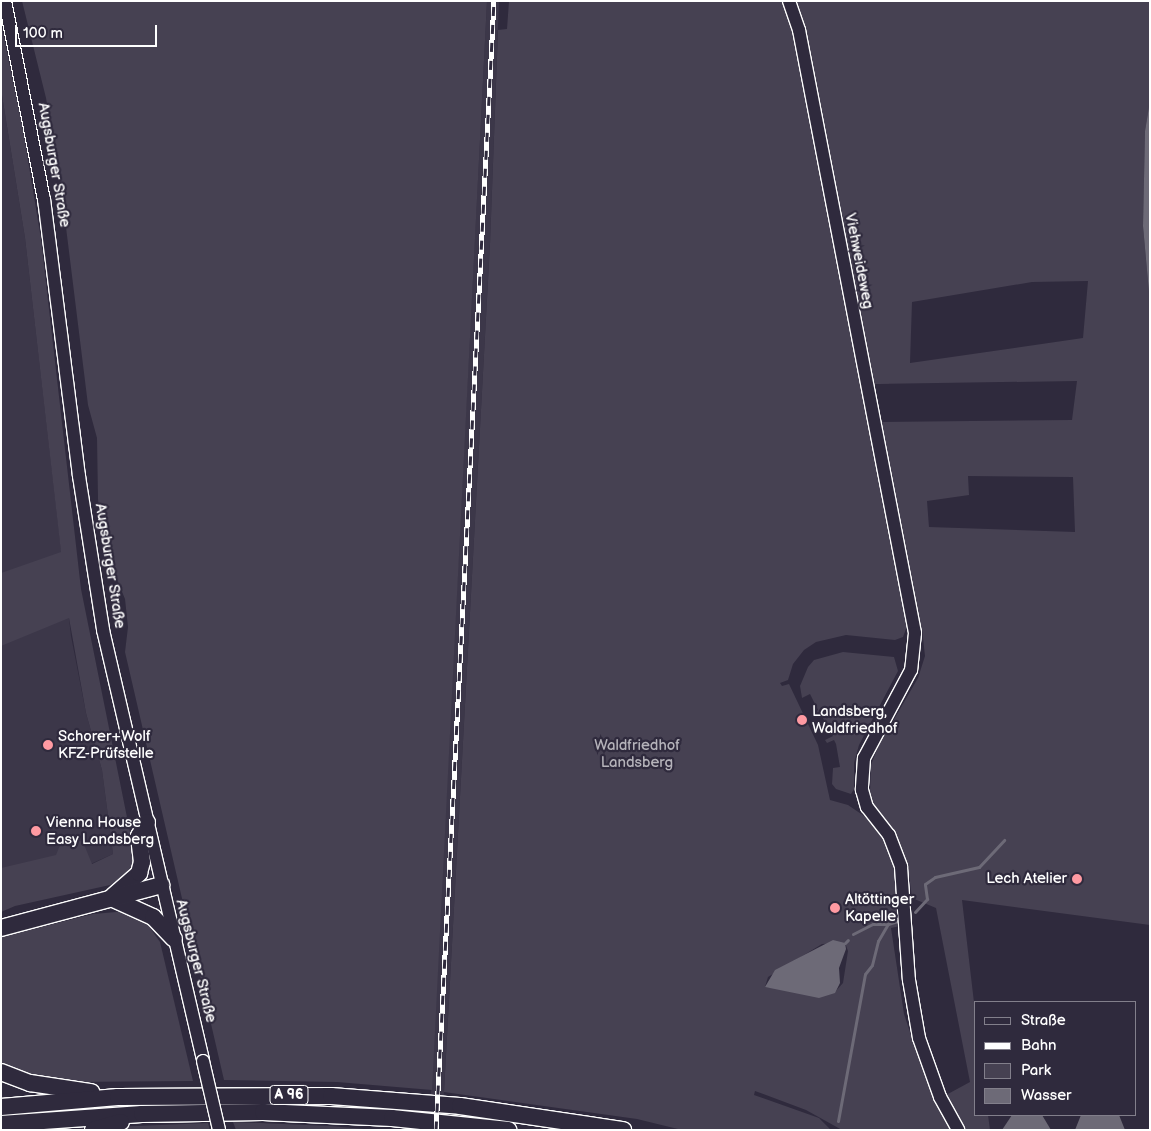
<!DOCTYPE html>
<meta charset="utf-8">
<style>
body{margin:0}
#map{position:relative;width:1151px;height:1131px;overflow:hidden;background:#2f2a3d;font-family:"Balsamiq Sans",sans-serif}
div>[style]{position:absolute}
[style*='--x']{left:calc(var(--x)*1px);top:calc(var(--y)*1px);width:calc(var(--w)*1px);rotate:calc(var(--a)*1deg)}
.built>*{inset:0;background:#3c3749}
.green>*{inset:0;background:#464152}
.water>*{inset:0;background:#6d6a77}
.stream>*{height:3px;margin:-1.5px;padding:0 1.5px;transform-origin:1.5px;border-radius:1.5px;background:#6d6a77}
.roads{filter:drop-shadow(1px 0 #fff) drop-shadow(-1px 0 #fff) drop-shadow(0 1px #fff) drop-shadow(0 -1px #fff)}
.secondary>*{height:12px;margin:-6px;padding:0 6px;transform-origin:6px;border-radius:6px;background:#2f2a3d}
.highway>*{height:16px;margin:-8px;padding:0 8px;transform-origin:8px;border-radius:8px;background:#2f2a3d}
.rail>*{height:5px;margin-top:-2.5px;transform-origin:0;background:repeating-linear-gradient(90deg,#2f2a3d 0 9px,#fff 0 18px);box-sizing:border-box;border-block:1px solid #fff}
.bridges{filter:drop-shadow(1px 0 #fff) drop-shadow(-1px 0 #fff) drop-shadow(0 1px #fff) drop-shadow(0 -1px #fff)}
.secondary-bridge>*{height:12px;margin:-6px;padding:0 6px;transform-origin:6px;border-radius:6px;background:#2f2a3d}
.dots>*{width:14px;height:14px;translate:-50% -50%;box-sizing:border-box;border:2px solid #2f2a3d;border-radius:50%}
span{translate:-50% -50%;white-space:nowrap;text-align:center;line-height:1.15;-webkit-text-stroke:4.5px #2f2a3d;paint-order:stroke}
.shield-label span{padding:1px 4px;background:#2f2a3d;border:1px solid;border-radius:4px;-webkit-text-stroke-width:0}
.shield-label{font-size:14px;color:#fff;font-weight:700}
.street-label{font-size:15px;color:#fff}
.poi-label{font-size:15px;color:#fff}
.left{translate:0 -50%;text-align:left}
.right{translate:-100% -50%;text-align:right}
.park-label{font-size:15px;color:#b5b3ba}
.frame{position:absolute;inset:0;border:2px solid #fff;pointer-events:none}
.legend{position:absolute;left:974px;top:1001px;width:162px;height:115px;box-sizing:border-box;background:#2f2a3d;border:1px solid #827f8b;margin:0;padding:6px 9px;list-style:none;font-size:15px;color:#fff}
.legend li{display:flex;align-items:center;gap:10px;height:25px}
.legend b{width:25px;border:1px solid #827f8b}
.scale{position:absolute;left:15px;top:25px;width:142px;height:22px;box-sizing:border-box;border:2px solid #fff;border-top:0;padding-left:6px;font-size:15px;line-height:18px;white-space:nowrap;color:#fff;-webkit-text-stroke:4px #2f2a3d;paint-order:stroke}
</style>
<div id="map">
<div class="built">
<i style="clip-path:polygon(487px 1px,499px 1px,490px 244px,444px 1092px,441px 1130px,429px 1130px)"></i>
<i style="clip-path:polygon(1px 89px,25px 238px,71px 636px,86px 713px,102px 770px,113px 854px,1px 904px)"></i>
</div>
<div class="green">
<i style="clip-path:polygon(22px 1px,487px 1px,432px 1090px,337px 1082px,224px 1080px,125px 652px,128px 627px,125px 599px,103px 546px,98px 499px,97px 438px,88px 405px,62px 195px,46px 98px)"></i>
<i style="clip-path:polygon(evenodd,509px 1px,1150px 1px,1150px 101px,1145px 131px,1143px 226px,1150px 303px,1150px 925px,962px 900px,975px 1011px,975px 1115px,988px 1115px,990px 1130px,964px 1130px,946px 1095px,970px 1082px,936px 908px,912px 898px,908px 867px,892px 832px,873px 804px,870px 792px,871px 765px,878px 747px,918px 678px,925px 656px,922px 629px,906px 629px,903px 637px,895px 640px,846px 635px,816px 642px,804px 650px,793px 664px,788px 680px,780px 683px,782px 686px,789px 684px,818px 745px,830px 800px,848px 805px,870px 820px,882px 834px,890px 855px,897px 875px,900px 926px,891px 928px,904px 1014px,921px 1065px,952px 1130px,842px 1130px,806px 1110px,755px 1091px,754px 1095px,819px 1118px,831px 1130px,682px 1130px,637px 1119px,444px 1092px,490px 244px,498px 30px,507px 29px,509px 1px,1088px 281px,1083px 338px,910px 363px,912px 302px,1032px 282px,1088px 281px,509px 1px,1077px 381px,1072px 420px,880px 422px,873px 384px,1077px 381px,509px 1px,968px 476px,1073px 477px,1075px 532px,929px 527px,927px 501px,969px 495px,968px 476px,509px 1px,845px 943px,848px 951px,843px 983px,834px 993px,765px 987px,768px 977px,822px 944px,845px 943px)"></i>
<i style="clip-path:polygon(1px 23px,23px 130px,41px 239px,81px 589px,134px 852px,133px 864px,124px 876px,110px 885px,15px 906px,1px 912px,1px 868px,56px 855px,64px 835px,83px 842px,92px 864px,113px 854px,102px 770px,86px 713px,69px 618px,1px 646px,1px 573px,61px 552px,25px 238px,1px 89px)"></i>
<i style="clip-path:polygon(843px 652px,894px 657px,898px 671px,859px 745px,854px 763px,854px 789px,851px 794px,836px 789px,832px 784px,833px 768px,840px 767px,836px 744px,834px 740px,827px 743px,825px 740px,833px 736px,820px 713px,812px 717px,811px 714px,818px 710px,810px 694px,802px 698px,800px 686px,808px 667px,814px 660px)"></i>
<i style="clip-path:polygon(128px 911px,143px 918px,160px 942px,193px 1081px,66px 1082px,33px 1078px,1px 1066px,1px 937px,93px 914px)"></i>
<i style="clip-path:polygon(233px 1122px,330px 1126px,376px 1130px,236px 1130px)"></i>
<i style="clip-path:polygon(208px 1123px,210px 1130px,106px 1130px,113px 1127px)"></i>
</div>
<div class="water">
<i style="clip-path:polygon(1150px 101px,1150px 303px,1143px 226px,1145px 131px)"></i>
<i style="clip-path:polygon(833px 940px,845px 943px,846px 949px,839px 968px,840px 983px,835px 993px,819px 998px,765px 987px,775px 970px)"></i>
<i style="clip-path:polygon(1012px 1115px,1042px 1115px,1051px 1130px,1002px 1130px)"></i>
<i style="clip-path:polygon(1081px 1115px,1119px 1115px,1125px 1130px,1075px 1130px)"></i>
</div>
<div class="stream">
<i style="--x:915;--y:912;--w:18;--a:-47"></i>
<i style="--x:927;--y:899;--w:15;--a:-98"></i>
<i style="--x:925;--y:884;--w:12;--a:-35"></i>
<i style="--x:935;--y:877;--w:45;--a:-12.8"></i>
<i style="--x:979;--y:867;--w:37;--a:-47"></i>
<i style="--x:853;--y:934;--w:22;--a:-27"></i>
<i style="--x:873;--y:924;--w:14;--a:0"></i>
<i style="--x:845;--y:943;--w:4;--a:-45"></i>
<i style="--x:838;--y:1121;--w:149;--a:-79.6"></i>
<i style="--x:865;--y:974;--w:11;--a:-52"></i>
<i style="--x:872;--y:965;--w:25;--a:-76"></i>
<i style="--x:878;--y:941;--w:20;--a:-60"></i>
<i style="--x:888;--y:924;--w:10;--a:-17"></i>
</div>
<div class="roads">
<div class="secondary">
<i style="--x:5;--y:1;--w:202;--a:78.9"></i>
<i style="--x:44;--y:199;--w:279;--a:82.8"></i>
<i style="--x:79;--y:476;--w:156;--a:81.1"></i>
<i style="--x:103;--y:630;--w:442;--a:76.9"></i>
<i style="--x:789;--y:1;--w:31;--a:71"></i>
<i style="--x:799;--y:30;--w:614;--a:79.11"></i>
<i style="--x:915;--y:633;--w:37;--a:96"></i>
<i style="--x:911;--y:670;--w:100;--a:118.1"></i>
<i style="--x:864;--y:758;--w:32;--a:94"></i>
<i style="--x:862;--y:790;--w:18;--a:74"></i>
<i style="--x:867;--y:807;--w:36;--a:52"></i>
<i style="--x:889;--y:835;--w:34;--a:69"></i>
<i style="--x:901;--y:867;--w:113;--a:86"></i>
<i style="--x:909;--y:980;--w:59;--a:80.2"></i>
<i style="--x:919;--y:1038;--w:63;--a:70.4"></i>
<i style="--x:940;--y:1097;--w:38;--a:61"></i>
</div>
<div class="highway">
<i style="--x:113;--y:896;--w:35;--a:-41"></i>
<i style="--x:139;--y:873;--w:11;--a:-75"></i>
<i style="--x:142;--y:862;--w:26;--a:-97"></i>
<i style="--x:139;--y:836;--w:16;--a:-60"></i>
<i style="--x:111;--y:898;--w:46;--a:24.3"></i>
<i style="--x:153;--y:917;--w:30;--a:46"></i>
<i style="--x:1;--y:928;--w:166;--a:-15"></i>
<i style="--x:1;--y:1072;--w:31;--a:21"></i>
<i style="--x:30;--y:1083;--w:62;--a:8.4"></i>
<i style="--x:1;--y:1107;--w:117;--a:-4.9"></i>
<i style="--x:118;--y:1097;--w:213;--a:-0.3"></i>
<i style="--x:331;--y:1096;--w:129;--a:4.4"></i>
<i style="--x:460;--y:1106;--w:165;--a:8.4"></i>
<i style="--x:1;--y:1124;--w:141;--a:-4.1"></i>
<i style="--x:142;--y:1114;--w:121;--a:-0.9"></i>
<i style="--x:263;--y:1112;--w:129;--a:2.7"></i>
<i style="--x:392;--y:1118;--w:117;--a:5.9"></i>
<i style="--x:93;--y:1130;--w:29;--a:-16"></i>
</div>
</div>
<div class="rail">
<i style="--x:436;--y:1130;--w:1130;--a:-87.06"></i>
</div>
<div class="bridges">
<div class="secondary-bridge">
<i style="--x:203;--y:1061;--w:71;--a:76.9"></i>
</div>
</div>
<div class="dots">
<i style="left:802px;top:720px;background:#ff9aa2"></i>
<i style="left:48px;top:745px;background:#ff9aa2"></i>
<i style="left:36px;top:831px;background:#ff9aa2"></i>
<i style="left:1077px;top:879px;background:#ff9aa2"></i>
<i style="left:835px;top:908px;background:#ff9aa2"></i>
</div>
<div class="shield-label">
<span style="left:289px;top:1095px">A 96</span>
</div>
<div class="street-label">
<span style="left:54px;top:165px;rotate:80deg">Augsburger Straße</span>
<span style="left:859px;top:261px;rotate:79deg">Viehweideweg</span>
<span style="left:110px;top:566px;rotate:81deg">Augsburger Straße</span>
<span style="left:196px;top:961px;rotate:76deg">Augsburger Straße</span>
</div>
<div class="poi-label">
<span class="left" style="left:812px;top:720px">Landsberg,<br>Waldfriedhof</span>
<span class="left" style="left:58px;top:745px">Schorer+Wolf<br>KFZ-Prüfstelle</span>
<span class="left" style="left:46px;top:831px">Vienna House<br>Easy Landsberg</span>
<span class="right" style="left:1067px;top:879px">Lech Atelier</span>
<span class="left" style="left:845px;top:908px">Altöttinger<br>Kapelle</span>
</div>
<div class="park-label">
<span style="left:637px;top:754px">Waldfriedhof<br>Landsberg</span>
</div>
<div class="frame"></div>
<ul class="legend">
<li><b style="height:6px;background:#2f2a3d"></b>Straße</li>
<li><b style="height:6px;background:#fff"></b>Bahn</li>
<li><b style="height:14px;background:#464152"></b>Park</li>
<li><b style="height:14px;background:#6d6a77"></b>Wasser</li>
</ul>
<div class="scale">100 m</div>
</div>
